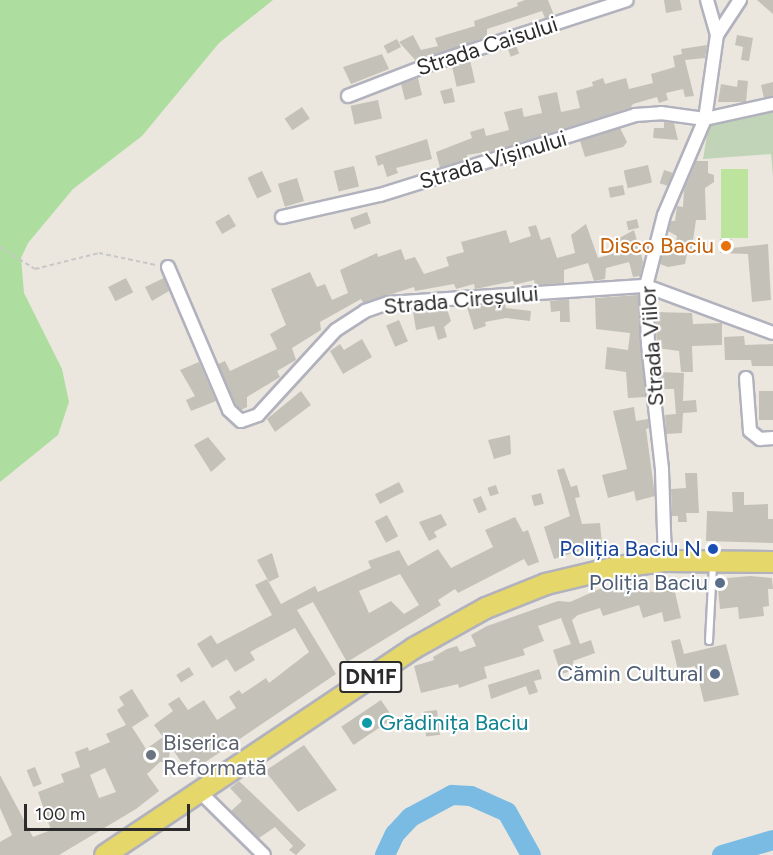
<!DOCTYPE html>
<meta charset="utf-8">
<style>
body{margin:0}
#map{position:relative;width:773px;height:855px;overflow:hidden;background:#ebe7de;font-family:Figtree,sans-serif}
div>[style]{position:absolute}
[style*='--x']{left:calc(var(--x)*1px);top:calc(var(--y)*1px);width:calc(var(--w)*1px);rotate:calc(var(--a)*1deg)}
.green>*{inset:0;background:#addd9f}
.cemetery>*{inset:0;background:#c1d4b7}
.pitch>*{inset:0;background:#bde49c;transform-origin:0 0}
.river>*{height:20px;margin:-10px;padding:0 10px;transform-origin:10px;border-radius:10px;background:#7abbe4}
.building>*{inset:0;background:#c4c1b9;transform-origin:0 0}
.path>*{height:2px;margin-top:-1px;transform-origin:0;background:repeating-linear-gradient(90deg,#c8c8c8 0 4.5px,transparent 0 7.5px)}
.roads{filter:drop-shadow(2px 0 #b1b2bd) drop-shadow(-2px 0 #b1b2bd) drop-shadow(0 2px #b1b2bd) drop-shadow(0 -2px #b1b2bd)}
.lane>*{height:6px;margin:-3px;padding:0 3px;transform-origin:3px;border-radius:3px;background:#fff}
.street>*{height:12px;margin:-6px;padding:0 6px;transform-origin:6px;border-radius:6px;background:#fff}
.primary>*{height:20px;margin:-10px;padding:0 10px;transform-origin:10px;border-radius:10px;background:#e5d76a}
.dots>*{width:16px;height:16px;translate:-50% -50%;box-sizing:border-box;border:3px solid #fff;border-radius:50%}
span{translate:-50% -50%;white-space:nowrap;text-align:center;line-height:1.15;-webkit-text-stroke:4.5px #fff;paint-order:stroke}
.shield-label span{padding:2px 4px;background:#fff;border:2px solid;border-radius:4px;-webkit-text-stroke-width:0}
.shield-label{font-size:21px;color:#2b2b2b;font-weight:700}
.street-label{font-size:22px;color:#2b2b2b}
.food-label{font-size:22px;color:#c56008}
.right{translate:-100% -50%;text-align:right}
.transit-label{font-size:22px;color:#164399}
.service-label{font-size:22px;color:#4e5e75}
.culture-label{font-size:22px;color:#0d838f}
.left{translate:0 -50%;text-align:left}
.worship-label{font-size:22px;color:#5b616d}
.scale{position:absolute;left:24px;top:804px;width:166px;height:27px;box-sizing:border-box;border:3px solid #2b2b2b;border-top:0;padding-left:8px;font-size:18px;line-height:21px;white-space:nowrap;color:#2b2b2b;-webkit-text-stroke:4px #fff;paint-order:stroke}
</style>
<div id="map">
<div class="green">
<i style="clip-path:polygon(0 0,273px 0,219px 43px,142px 136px,73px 189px,28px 243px,21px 258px,24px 293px,62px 369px,69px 402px,58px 435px,0 482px)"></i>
</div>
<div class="cemetery">
<i style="clip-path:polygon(773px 110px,773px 177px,771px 154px,703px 159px,709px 123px)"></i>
</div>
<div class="pitch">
<i style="left:721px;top:169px;width:27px;height:69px"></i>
</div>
<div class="river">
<i style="--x:385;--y:855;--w:23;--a:-65"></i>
<i style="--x:395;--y:834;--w:23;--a:-47"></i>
<i style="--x:411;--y:817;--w:47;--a:-28.2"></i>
<i style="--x:452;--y:795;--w:19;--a:3"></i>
<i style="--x:471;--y:796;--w:39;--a:24"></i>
<i style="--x:507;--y:812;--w:49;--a:60.8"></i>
<i style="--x:722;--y:855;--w:53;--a:-16.4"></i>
</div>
<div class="building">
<i style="clip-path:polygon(525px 0,548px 0,554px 15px,545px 18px,542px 11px,487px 29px,487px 37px,416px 61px,399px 42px,413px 35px,421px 50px,438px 46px,435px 38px,475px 26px,474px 21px,518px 6px,517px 3px)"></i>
<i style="clip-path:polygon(664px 0,680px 0,682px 10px,666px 13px)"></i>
<i style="clip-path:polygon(757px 0,773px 0,773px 14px)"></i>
<i style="clip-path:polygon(737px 35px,753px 38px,749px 61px,741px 60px,743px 47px,735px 45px)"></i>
<i style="left:397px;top:39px;width:9px;height:15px;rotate:63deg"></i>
<i style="left:516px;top:45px;width:9px;height:9px;rotate:69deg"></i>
<i style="clip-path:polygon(707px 45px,705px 58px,685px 60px,694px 96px,685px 97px,683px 89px,666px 93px,668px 100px,659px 103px,657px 97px,633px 104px,630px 108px,492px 151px,467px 155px,468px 159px,440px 168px,436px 152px,472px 138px,470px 132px,484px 128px,486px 136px,509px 130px,504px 112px,522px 108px,524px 117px,542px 113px,538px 96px,557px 92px,561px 112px,580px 108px,576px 91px,593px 86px,592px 82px,603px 78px,605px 84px,626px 78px,629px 89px,653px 83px,651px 74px,675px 67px,673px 56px,682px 54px,681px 49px)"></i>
<i style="clip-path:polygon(382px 54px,389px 69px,351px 84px,343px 67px)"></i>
<i style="left:470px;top:60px;width:23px;height:19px;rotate:77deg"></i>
<i style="clip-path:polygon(418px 78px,422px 95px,405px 100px,401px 84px)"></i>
<i style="clip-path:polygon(738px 80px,748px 81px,746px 102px,718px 102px,721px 84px,737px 87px)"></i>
<i style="clip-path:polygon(773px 82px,773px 96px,764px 98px,761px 85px)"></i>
<i style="clip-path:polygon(452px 88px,455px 102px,444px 104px,440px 91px)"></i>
<i style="left:378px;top:100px;width:19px;height:28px;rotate:78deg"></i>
<i style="left:302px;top:107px;width:14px;height:21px;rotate:56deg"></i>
<i style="clip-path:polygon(664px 122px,674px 123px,678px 140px,653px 138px,654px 128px,664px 128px)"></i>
<i style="clip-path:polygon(620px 128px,627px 142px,623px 147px,585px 157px,580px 141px)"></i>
<i style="clip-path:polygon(427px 139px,432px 159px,396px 168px,398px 173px,387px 177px,383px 164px,378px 166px,375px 156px)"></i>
<i style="clip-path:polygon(696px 161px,708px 161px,708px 173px,714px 175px,714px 182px,705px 188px,706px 220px,696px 220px,691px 254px,687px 254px,685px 264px,668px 267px,660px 264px,663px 252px,674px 253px,677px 236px,668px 231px,671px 221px,675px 221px,677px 206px,683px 207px,684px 190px)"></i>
<i style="left:648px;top:165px;width:18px;height:25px;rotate:77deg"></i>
<i style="left:354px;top:166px;width:21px;height:21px;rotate:76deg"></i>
<i style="left:664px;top:170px;width:9px;height:14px;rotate:18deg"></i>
<i style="left:262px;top:171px;width:23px;height:16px;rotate:65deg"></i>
<i style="left:297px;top:178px;width:24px;height:20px;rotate:73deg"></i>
<i style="left:623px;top:185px;width:10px;height:15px;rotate:79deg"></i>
<i style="left:367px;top:212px;width:12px;height:18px;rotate:70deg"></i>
<i style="left:229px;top:214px;width:14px;height:16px;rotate:60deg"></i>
<i style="left:637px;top:219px;width:9px;height:11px;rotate:77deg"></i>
<i style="clip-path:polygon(586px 224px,598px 258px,615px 253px,612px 242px,634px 230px,643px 262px,640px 276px,633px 277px,629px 262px,606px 268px,605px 279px,594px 281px,588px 263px,564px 270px,564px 283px,535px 285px,534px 280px,514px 285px,513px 281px,475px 289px,474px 284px,456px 289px,454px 284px,415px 291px,414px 287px,363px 303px,361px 299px,320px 322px,321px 330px,292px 348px,296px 360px,277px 371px,280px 377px,247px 397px,247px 407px,241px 410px,236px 405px,218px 364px,225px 361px,230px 371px,277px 349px,270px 334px,286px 325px,271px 289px,310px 272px,317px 287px,325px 284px,332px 300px,348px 293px,340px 270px,377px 253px,378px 257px,401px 249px,405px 260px,415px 257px,424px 274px,449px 266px,446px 257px,464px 252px,461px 242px,506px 230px,510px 243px,531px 236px,528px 227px,536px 225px,541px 240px,550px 237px,557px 258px,575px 253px,571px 235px)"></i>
<i style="clip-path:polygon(720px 239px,732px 239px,732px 248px,768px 244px,771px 300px,752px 302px,748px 254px,720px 253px)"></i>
<i style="left:126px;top:278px;width:16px;height:20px;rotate:63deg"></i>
<i style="clip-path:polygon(164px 278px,169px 291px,152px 301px,145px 287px)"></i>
<i style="clip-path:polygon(638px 295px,646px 397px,628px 398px,626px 372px,605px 369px,607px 347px,628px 350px,630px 333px,596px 329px,595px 298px)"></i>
<i style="clip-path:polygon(569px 299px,570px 322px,560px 322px,560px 311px,551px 312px,550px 301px)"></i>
<i style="clip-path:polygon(505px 304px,506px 308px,531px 311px,530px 321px,506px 318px,485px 322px,486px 326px,474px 330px,467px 307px)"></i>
<i style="clip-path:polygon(427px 309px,428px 313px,447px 309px,451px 321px,444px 327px,447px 337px,438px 340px,434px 326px,416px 330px,413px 312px)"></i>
<i style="clip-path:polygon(655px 312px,692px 313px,693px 324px,722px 323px,722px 345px,692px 346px,693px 372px,681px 372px,679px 351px,657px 348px)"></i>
<i style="left:399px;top:320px;width:23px;height:14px;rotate:67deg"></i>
<i style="clip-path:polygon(744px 336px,745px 345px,773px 344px,773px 366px,752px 366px,751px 360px,725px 360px,724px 337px)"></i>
<i style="clip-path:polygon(362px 339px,372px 357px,343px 374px,330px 351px,340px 344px,344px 350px)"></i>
<i style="clip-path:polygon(199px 362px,216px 401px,191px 411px,186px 400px,195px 396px,180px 370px)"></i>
<i style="clip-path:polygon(659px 372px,684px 373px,683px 401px,696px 400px,697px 412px,683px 413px,682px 433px,666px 434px,665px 415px,676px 414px,674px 389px,661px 389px)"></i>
<i style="clip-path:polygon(301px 391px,311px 405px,275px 432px,267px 419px)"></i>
<i style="left:773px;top:391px;width:29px;height:14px;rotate:90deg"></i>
<i style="clip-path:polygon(634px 407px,636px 421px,648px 419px,649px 428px,646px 429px,655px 496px,636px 501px,634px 491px,608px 498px,602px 475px,627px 469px,613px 411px)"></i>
<i style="clip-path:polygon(510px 435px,511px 454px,494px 459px,488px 440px)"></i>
<i style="clip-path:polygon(208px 437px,226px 459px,211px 472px,194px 445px)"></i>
<i style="clip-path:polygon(564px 468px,571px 487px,577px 485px,580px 497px,575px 498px,582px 524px,600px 523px,602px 544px,554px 559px,544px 527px,570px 516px,557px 470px)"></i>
<i style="clip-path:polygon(685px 473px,697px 473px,699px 513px,686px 513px,687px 522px,678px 522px,678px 516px,672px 516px,671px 489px,686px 488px)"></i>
<i style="left:399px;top:482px;width:11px;height:27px;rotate:63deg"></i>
<i style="left:496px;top:485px;width:9px;height:9px;rotate:72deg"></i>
<i style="clip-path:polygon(732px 492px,744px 492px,744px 505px,768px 504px,768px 519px,773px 519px,773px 543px,706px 541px,707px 511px,733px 512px)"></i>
<i style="left:541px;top:493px;width:11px;height:10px;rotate:75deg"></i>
<i style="left:481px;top:496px;width:15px;height:9px;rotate:67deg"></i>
<i style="clip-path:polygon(441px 514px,447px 525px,434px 532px,437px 537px,429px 541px,419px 522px)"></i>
<i style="left:387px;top:515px;width:24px;height:14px;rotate:62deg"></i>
<i style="clip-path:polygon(evenodd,515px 517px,523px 532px,528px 530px,539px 562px,528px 566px,524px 559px,458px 593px,455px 589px,438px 600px,441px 605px,347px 662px,313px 602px,297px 610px,336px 674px,189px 773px,171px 747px,168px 762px,160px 762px,147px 774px,159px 791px,136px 809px,59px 855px,0 855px,0 842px,12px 835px,0 808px,0 775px,33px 837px,51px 830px,38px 792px,64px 782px,61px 774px,80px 767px,75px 752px,88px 747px,89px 751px,110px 742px,106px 734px,126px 725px,117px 710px,124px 705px,119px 697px,132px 689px,149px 716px,132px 727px,146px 749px,163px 737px,154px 725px,173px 711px,168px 704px,179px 697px,188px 710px,204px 700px,217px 720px,236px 708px,229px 697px,239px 690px,242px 694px,266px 678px,269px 683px,309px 652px,295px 628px,250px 652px,255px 660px,235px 672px,227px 659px,212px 668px,197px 644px,211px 635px,217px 644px,272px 615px,255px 585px,267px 579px,281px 604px,315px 586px,318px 592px,371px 568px,368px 561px,399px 550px,408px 566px,438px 549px,451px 568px,493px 547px,485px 530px,515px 517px,400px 574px,419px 605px,404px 614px,391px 601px,369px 613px,359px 591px,400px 574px,515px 517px,105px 768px,116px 792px,99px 798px,90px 775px,105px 768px)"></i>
<i style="clip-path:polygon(272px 553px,279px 577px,269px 582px,257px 560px)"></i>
<i style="clip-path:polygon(750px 576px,772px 578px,773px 589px,768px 589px,769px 606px,763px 607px,764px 616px,739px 619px,738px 607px,720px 609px,717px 579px)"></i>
<i style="clip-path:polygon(645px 579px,651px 592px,674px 588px,681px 618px,664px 622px,662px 612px,643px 618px,639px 605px,603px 616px,600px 608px,578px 615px,572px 620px,580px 644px,591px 640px,595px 653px,573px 661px,575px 670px,561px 674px,553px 650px,571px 644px,561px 618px,538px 626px,544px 641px,523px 649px,525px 655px,484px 667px,487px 678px,459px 688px,458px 684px,421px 693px,414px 666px,434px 660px,433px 657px,447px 649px,457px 646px,460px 652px,476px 646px,471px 635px,487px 626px,558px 601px,570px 602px,604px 587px)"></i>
<i style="clip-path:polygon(680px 639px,684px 654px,726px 644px,739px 695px,704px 702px,695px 666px,678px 670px,671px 641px)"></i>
<i style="left:189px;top:667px;width:9px;height:15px;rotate:58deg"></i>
<i style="clip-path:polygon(539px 669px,542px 679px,534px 681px,538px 692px,529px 695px,526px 686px,491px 699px,488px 685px)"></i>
<i style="left:381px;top:700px;width:22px;height:48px;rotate:56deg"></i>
<i style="left:437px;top:710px;width:25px;height:14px;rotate:83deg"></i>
<i style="clip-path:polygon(304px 745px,337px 790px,298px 812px,265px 771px)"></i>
<i style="left:35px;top:767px;width:18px;height:9px;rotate:68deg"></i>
<i style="clip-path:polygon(239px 781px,306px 845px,296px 855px,289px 850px,293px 846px,275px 827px,259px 838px,231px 811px,242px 801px,230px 788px)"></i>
</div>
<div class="path">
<i style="--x:0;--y:247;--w:41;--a:32.2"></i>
<i style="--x:35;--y:269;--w:66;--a:-14"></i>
<i style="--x:99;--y:253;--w:58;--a:11.9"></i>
</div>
<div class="roads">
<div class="lane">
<i style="--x:709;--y:641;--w:77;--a:-87"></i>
</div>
<div class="street">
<i style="--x:707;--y:0;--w:36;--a:74"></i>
<i style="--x:348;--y:96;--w:86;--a:-21.2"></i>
<i style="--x:428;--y:65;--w:209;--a:-18.1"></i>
<i style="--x:282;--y:217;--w:100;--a:-12.7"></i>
<i style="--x:380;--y:195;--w:267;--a:-17.4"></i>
<i style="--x:635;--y:115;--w:26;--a:-4"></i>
<i style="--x:661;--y:113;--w:44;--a:7.8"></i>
<i style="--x:705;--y:119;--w:70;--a:-12.4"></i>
<i style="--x:168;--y:267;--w:155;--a:66.9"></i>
<i style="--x:229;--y:410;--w:16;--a:43"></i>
<i style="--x:241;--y:421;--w:18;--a:-19"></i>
<i style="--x:258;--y:415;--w:115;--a:-47.5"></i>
<i style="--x:336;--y:330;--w:35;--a:-33"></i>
<i style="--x:365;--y:311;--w:24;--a:-19"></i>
<i style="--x:388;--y:303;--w:259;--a:-3.8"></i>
<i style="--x:646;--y:286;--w:135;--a:20.3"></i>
<i style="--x:746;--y:378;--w:53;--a:85.7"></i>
<i style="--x:750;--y:431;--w:13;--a:39"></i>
<i style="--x:760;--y:439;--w:13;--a:-4"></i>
<i style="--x:665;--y:561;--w:92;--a:-91.9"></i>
<i style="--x:662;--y:469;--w:126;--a:-96.4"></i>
<i style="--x:648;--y:344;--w:58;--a:-92"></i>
<i style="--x:646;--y:286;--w:73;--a:-75.8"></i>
<i style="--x:664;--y:215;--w:104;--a:-66.9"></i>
<i style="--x:705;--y:119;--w:85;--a:-81.9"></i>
<i style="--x:717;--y:35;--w:42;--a:-56.7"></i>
<i style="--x:199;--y:791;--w:91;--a:44.6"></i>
</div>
<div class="primary">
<i style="--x:105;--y:855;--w:372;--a:-33.8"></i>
<i style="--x:414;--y:648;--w:82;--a:-29.1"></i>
<i style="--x:486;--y:608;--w:65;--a:-21.8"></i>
<i style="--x:546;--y:584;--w:73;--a:-13.5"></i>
<i style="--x:617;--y:567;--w:48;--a:-7.1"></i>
<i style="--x:665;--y:561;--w:108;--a:0.5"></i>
</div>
</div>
<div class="dots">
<i style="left:726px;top:246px;background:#e8710a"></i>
<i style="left:713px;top:549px;background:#1a4fb4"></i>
<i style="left:720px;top:583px;background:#5c6f8a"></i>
<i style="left:715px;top:674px;background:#5c6f8a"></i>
<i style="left:367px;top:723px;background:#0f9aa8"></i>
<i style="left:151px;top:755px;background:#6b7280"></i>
</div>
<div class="shield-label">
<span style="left:371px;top:677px">DN1F</span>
</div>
<div class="street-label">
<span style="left:487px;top:46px;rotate:-18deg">Strada Caisului</span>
<span style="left:493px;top:160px;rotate:-17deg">Strada Vișinului</span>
<span style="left:461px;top:300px;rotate:-5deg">Strada Cireșului</span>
<span style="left:652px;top:346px;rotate:-94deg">Strada Viilor</span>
</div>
<div class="food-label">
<span class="right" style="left:714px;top:246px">Disco Baciu</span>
</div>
<div class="transit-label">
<span class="right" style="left:701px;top:549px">Poliția Baciu N</span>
</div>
<div class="service-label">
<span class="right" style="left:708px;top:583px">Poliția Baciu</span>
<span class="right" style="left:703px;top:674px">Cămin Cultural</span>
</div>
<div class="culture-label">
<span class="left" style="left:379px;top:723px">Grădinița Baciu</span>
</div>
<div class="worship-label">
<span class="left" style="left:163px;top:755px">Biserica<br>Reformată</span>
</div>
<div class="scale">100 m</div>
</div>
